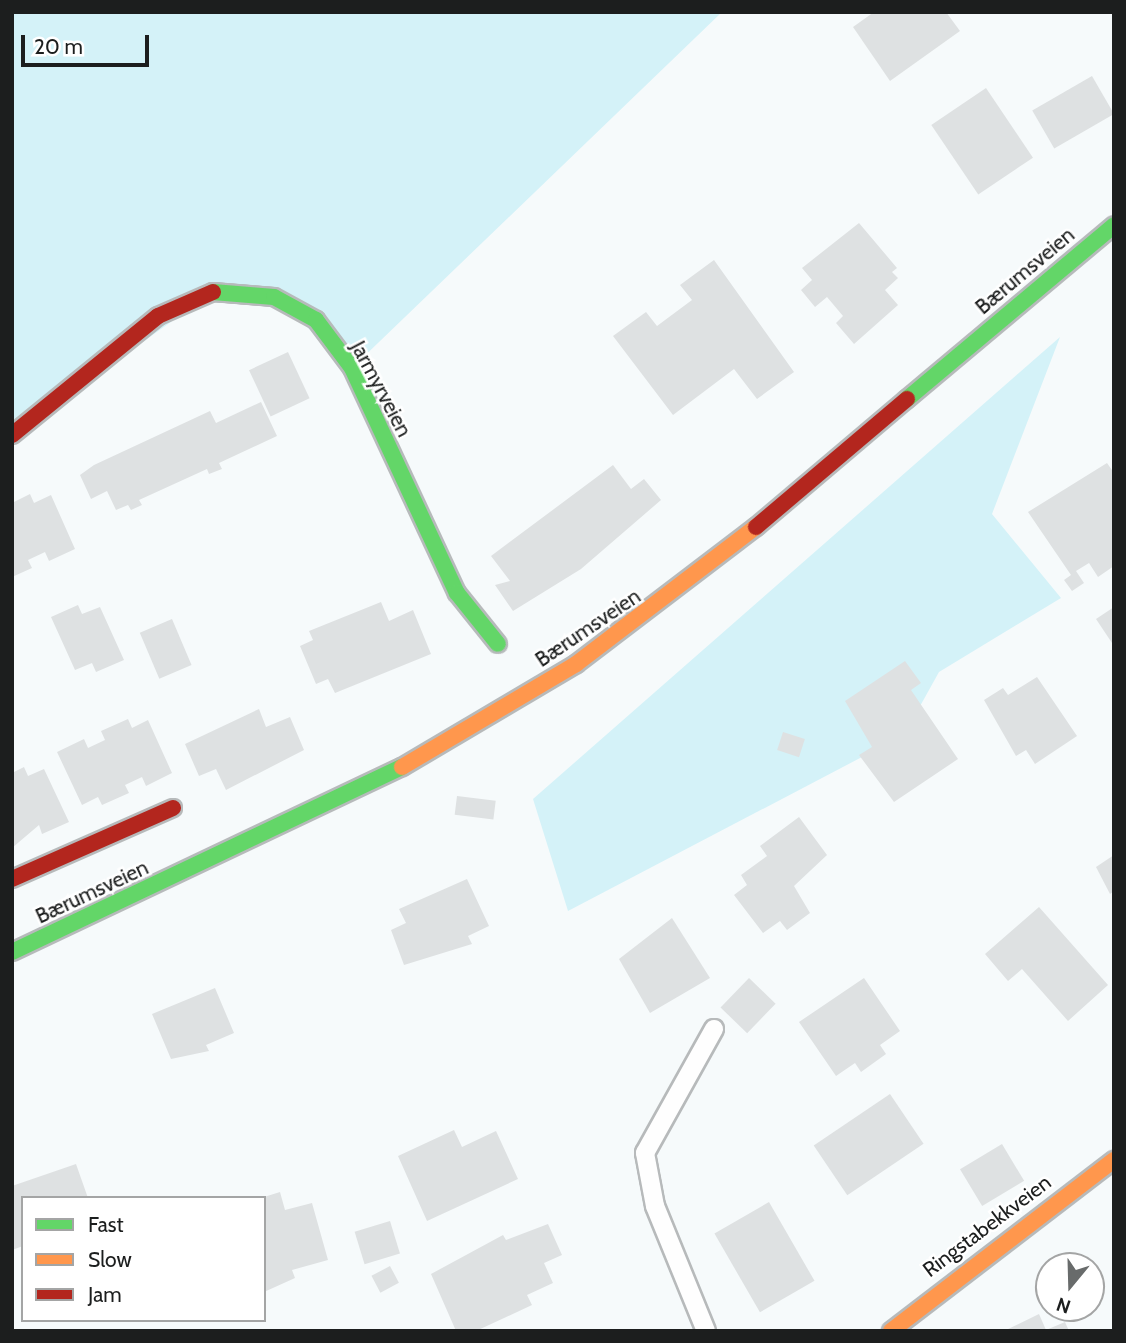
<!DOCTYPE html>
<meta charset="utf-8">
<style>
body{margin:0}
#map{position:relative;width:1126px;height:1343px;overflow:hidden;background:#f6fafb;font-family:Cabin,sans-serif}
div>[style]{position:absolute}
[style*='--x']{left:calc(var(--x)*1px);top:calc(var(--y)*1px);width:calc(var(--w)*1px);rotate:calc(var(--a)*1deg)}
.green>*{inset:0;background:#d4f2f8}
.building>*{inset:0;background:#dee1e2;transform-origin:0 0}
.roads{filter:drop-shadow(2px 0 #b7babb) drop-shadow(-2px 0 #b7babb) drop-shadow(0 2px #b7babb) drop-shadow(0 -2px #b7babb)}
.lane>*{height:18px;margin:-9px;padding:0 9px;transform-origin:9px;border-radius:9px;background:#fefefe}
.fast>*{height:16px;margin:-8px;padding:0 8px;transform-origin:8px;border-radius:8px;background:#63d668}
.slow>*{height:16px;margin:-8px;padding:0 8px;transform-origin:8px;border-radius:8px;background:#ff974d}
.jam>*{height:16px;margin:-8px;padding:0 8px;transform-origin:8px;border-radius:8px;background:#b3261e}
span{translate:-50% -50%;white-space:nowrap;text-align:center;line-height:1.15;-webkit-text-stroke:5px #fff;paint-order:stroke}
.street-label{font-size:21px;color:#1c1e1e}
.frame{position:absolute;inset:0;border:14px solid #1c1e1e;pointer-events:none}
.legend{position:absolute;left:21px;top:1196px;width:245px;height:126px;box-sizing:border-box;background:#fff;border:2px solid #a4a5a5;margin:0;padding:9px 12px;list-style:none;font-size:21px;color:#1c1e1e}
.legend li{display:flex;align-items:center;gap:14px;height:35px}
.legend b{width:35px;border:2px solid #a4a5a5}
.north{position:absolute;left:1035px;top:1252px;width:70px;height:70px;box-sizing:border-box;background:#fff;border:2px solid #a4a5a5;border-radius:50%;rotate:199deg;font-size:19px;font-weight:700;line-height:28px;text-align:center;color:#1c1e1e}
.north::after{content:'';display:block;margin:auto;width:24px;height:32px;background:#686b6b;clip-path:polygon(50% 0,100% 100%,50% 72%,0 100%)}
.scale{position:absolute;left:21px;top:35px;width:128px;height:32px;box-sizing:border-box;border:4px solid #1c1e1e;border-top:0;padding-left:9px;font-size:21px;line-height:24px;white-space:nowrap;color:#1c1e1e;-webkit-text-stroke:5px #fff;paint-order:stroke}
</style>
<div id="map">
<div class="green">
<i style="clip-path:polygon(12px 12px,722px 12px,352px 368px,274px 297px,213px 292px,12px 435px)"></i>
<i style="clip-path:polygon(1060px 337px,992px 514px,1061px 598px,939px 672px,904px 735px,568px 911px,533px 799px)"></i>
</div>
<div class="building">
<i style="clip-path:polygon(874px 12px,946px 12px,960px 31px,890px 81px,853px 27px)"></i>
<i style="left:1092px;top:76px;width:44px;height:69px;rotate:60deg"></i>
<i style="left:986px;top:88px;width:84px;height:66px;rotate:56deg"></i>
<i style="clip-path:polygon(859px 223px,897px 268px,892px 272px,898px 278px,885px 290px,898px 305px,854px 344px,836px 323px,843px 316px,827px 297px,815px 307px,801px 290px,812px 280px,802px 268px)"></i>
<i style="clip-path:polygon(714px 260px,794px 372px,757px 399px,734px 369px,673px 415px,613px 336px,646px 312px,657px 326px,692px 300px,680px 285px)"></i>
<i style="left:288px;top:352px;width:51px;height:43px;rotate:65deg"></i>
<i style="clip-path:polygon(261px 402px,277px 436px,219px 463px,222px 469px,209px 474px,207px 469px,139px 500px,142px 505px,131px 510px,128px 505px,116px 510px,107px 491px,91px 499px,80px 475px,94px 465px,210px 411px,216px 423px)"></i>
<i style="clip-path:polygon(1107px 463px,1114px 473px,1114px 566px,1098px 577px,1089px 563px,1076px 571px,1084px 583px,1072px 591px,1064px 580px,1071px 575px,1028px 512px)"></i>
<i style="clip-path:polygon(613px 465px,631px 489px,644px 479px,661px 500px,581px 569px,513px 611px,495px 585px,510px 581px,491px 556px)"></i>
<i style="clip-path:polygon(30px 494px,34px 503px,51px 495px,75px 549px,49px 561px,45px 552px,28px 560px,32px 568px,12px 577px,12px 503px)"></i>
<i style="clip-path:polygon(381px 602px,389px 621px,413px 610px,431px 654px,335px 693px,328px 679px,316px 684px,300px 646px,313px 640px,309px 631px)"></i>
<i style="clip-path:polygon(78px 605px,82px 614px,100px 607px,124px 660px,96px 672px,92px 663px,75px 670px,51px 617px)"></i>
<i style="clip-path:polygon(1114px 607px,1114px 646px,1096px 619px)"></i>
<i style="left:172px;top:619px;width:50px;height:35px;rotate:67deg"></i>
<i style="clip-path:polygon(905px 661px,921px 683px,911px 690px,958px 759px,894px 802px,859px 755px,872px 747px,845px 701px)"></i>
<i style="clip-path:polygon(1037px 677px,1077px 736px,1035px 764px,1026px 750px,1016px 756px,984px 700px,1003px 688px,1008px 695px)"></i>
<i style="clip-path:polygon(259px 709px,266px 727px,290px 717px,304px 750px,226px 790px,216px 769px,199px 776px,185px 744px)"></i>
<i style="clip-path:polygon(128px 719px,132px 728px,148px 720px,172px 773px,146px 786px,142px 777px,125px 785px,129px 793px,102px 805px,98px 797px,82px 805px,57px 752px,84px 739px,88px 748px,105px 740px,101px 731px)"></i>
<i style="left:783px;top:732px;width:23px;height:19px;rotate:18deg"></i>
<i style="clip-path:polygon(24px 767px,28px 776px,44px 769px,69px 822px,42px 834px,39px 825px,12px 848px,12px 773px)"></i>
<i style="left:457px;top:796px;width:39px;height:19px;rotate:7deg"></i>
<i style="clip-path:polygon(799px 817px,827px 855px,794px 886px,810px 913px,787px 930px,780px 921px,763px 933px,734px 895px,747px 885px,741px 875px,767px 856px,760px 846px)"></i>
<i style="clip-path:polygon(1114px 855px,1114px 891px,1110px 894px,1096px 867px)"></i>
<i style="clip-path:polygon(467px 879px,489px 926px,468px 936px,472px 944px,404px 965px,391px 930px,406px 923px,399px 909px)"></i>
<i style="clip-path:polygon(1039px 907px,1108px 985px,1068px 1021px,1022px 969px,1008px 981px,985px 954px)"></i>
<i style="clip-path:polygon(672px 918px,710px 978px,650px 1013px,619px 959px)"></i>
<i style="left:749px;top:978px;width:37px;height:41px;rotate:44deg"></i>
<i style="clip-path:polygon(864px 978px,900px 1031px,880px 1045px,886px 1054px,861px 1072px,855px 1063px,836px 1076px,799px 1022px)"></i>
<i style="clip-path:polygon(215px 988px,234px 1033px,206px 1045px,209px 1051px,171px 1059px,152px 1014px)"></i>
<i style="left:890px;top:1094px;width:60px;height:92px;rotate:56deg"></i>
<i style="clip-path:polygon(454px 1130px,462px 1147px,496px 1131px,518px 1179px,427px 1221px,398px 1156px)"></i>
<i style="left:1002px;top:1144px;width:43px;height:49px;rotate:59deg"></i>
<i style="clip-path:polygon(76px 1164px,88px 1198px,23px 1198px,23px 1246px,12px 1250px,12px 1186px)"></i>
<i style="clip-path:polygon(280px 1192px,285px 1210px,312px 1203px,328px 1260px,292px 1270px,295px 1278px,264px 1292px,264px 1197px)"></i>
<i style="left:769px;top:1202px;width:91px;height:63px;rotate:60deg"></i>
<i style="left:390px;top:1221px;width:34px;height:37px;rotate:73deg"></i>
<i style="clip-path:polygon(548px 1224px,562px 1255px,544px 1263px,553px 1283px,527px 1295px,532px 1305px,476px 1331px,456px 1331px,431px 1274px,503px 1235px,506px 1240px)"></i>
<i style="left:390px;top:1266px;width:19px;height:21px;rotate:62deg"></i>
<i style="clip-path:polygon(1039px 1314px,1046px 1330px,1065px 1322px,1069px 1331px,1004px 1331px)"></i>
</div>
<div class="roads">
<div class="lane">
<i style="--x:706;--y:1331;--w:135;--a:-112.2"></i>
<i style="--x:655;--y:1206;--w:54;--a:-100.7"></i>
<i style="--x:645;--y:1153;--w:142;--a:-60.9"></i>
</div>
<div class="fast">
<i style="--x:213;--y:292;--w:61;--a:4.7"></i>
<i style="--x:274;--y:297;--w:48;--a:28.7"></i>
<i style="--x:316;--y:320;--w:60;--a:53.1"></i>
<i style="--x:352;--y:368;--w:248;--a:65"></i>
<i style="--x:457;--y:593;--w:65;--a:51.2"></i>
<i style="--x:907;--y:399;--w:270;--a:-40"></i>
<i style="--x:12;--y:952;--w:432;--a:-25.4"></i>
</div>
<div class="slow">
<i style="--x:402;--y:767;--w:202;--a:-30.6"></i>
<i style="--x:576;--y:664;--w:226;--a:-37.3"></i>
<i style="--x:891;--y:1331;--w:281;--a:-37.5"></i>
</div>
<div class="jam">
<i style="--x:12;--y:435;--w:188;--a:-39.2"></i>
<i style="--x:158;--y:316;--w:60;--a:-23.6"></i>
<i style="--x:756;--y:527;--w:198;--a:-40.3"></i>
<i style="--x:12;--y:879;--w:176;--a:-23.8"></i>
</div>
</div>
<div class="street-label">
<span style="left:1025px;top:271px;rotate:-40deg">Bærumsveien</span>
<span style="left:381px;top:389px;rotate:62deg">Jarmyrveien</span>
<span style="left:588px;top:628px;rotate:-34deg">Bærumsveien</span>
<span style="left:92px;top:892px;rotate:-25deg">Bærumsveien</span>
<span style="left:987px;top:1226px;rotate:-37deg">Ringstabekkveien</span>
</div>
<div class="frame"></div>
<ul class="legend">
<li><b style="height:9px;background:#63d668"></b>Fast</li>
<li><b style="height:9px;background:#ff974d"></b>Slow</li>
<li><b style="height:9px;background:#b3261e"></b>Jam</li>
</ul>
<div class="north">N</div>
<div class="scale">20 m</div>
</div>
